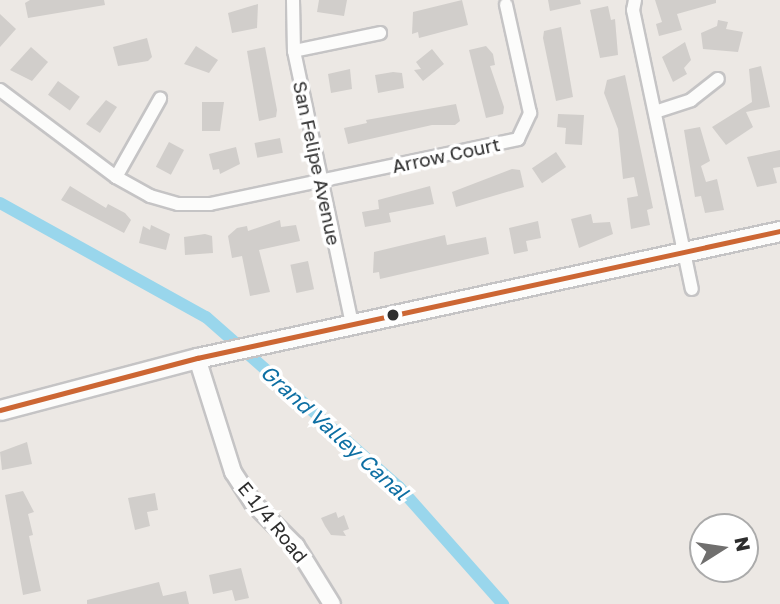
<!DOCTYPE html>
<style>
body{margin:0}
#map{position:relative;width:780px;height:604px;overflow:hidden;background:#ece8e4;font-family:"Golos Text",sans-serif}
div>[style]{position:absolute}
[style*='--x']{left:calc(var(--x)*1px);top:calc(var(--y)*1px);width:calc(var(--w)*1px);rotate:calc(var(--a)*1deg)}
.canal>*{height:12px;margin:-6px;padding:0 6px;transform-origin:6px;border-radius:6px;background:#99d6ec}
.building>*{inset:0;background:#d1cecb;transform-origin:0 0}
.roads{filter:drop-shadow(2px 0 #c5c4c5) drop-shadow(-2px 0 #c5c4c5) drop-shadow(0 2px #c5c4c5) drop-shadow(0 -2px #c5c4c5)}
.minor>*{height:12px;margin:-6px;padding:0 6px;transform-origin:6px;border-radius:6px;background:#fcfcfb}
.tertiary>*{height:16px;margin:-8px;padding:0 8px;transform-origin:8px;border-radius:8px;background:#fcfcfb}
.secondary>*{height:19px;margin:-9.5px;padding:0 9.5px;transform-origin:9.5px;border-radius:9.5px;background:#fcfcfb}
.bus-1>*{height:5px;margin:-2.5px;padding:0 2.5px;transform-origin:2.5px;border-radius:2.5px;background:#c63}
.dots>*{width:19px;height:19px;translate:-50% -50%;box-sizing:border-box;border:4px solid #fff;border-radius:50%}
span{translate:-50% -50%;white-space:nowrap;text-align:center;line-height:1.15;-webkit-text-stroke:7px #fff;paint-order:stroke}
.street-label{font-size:19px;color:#2e2e2e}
.water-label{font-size:21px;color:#0d6fa3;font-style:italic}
.north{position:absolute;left:689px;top:513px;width:70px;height:70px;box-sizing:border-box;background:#fff;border:2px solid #ababab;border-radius:50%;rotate:78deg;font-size:19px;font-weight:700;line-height:28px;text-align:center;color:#2e2e2e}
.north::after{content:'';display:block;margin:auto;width:24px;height:32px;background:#706f6e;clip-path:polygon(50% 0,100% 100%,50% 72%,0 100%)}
</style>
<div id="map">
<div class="canal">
<i style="--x:0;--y:203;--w:235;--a:29"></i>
<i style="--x:206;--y:317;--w:257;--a:41.4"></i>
<i style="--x:399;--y:487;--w:157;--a:48.4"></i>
</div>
<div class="building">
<i style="clip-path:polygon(30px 0,104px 0,105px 5px,28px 18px,25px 3px)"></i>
<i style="clip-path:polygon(319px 0,347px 0,344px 16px,317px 12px)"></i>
<i style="clip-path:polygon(462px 0,468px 25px,419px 38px,418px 32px,412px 34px,413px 12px)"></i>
<i style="clip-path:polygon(548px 0,580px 0,581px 4px,550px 11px)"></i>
<i style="clip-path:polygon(655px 0,716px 0,716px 3px,677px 14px,682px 30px,659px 36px,656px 24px,662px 22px)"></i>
<i style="clip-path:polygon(258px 4px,257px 28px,232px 33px,228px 13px)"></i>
<i style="clip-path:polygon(608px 6px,611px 20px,615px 19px,618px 55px,600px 58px,590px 10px)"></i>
<i style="clip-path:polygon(0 14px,16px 29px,0 47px)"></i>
<i style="clip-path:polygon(718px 20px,728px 22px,726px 29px,743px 32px,738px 52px,703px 49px,701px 33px,717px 26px)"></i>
<i style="clip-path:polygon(561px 27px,573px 97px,556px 101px,543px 38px,544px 31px)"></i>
<i style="clip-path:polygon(147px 38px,152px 57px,148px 61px,118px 66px,113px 47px)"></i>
<i style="clip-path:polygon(685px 42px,691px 60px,684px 68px,687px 74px,673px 82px,662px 57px)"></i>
<i style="clip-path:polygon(196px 46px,218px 60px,209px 73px,184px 64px)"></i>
<i style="clip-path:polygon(486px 46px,493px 54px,495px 65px,490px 66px,504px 107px,503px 114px,486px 118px,469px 50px)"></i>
<i style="clip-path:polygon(31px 47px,48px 62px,32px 81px,10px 70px)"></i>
<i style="clip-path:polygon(265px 47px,277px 110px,276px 117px,259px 121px,247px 51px)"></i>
<i style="clip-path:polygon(432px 49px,444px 64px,423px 81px,414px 70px,421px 69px,416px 62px)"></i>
<i style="clip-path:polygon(761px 66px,770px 107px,746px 112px,753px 127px,726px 145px,712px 127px,752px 102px,749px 69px)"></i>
<i style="clip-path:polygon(350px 69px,352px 89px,331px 93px,328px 74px)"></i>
<i style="clip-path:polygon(393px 72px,402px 73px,404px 88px,378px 93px,375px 75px)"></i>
<i style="clip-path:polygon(625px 75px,653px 208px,647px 210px,650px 225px,631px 229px,627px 198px,638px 196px,634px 177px,623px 179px,618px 129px,604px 93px,607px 80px)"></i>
<i style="left:58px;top:81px;width:27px;height:17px;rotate:36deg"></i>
<i style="clip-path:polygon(106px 100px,117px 107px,100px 133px,86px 124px)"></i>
<i style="clip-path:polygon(202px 102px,224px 102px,220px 131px,202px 131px)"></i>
<i style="clip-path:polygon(456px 104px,460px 121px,455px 125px,432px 125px,348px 144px,344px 128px,367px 123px,366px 120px)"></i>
<i style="clip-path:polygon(558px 114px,584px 115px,582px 145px,565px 144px,566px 128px,557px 127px)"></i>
<i style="clip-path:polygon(700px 127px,710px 161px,701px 166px,706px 182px,717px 179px,724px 210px,705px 213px,701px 196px,695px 197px,684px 130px)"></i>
<i style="left:280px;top:138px;width:15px;height:26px;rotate:79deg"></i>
<i style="left:169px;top:142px;width:17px;height:28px;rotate:28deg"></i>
<i style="clip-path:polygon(236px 147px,240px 164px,220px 174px,219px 169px,213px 170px,209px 154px)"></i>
<i style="clip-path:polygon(780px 150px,780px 167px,773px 168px,777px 183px,757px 187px,747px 157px)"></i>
<i style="left:556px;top:152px;width:18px;height:29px;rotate:56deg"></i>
<i style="clip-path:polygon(512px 169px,520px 170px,524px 187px,456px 207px,452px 192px)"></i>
<i style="clip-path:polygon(70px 186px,106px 208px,108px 204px,125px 213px,131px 220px,124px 233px,61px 200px)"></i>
<i style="clip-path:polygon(430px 186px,434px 204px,389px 213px,391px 222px,365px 227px,362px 212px,379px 209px,378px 200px)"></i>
<i style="clip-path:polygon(591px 214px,593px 223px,610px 222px,613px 234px,579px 248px,571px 219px)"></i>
<i style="clip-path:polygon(280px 220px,281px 227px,296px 225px,300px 241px,259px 250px,270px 292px,250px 296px,242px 256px,232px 258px,228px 236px,237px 228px,247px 226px,248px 231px)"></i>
<i style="clip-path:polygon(538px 221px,541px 238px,526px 241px,528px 251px,514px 254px,509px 228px)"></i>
<i style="clip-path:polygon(151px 225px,170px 234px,166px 250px,139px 243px,143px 226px,150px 230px)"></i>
<i style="clip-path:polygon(205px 234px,212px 236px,213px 253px,185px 255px,184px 237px)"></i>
<i style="clip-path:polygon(445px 235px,447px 245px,486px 237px,489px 254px,380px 279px,379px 272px,373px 273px,374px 252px)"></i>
<i style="left:308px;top:261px;width:29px;height:18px;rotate:78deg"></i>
<i style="clip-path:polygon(27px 442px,32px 464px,2px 470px,0 452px)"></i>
<i style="clip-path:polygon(23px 491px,34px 512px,28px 514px,33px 535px,29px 536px,41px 591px,23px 595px,5px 495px)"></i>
<i style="clip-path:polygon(155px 493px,158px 510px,147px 512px,150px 526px,135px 530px,128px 498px)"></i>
<i style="clip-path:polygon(336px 512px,338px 518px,344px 515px,349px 529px,343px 531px,346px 536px,331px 535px,325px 526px,321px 518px)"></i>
<i style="clip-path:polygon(241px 568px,249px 598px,235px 601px,232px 590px,213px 594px,209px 575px)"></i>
<i style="clip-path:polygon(159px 582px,163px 596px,186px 591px,189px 604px,87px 604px,87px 600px)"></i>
</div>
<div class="roads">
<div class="minor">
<i style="--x:293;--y:0;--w:51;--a:88.9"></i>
<i style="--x:294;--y:51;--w:279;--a:78"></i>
<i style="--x:635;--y:0;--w:10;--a:101"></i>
<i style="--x:633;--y:10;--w:285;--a:78.1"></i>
<i style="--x:294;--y:51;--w:88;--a:-11.8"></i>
<i style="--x:0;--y:90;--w:145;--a:36.9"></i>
<i style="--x:116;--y:177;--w:39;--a:29"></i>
<i style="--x:150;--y:196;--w:29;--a:16"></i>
<i style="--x:178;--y:204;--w:32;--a:0"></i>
<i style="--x:210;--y:204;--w:315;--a:-11.9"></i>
<i style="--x:518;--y:139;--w:29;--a:-65"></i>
<i style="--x:530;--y:113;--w:111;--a:-102.5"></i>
<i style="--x:655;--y:112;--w:38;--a:-18"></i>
<i style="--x:691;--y:100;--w:34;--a:-38"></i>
<i style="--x:116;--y:177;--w:90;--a:-60.6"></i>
</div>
<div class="tertiary">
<i style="--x:197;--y:358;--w:120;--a:72.5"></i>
<i style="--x:233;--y:472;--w:37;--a:57"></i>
<i style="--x:253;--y:503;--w:61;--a:45"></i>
<i style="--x:296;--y:546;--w:68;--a:58.2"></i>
</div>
<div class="secondary">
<i style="--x:0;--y:410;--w:204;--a:-14.8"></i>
<i style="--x:197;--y:358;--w:597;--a:-12.29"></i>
</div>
</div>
<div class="bus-1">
<i style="--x:0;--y:410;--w:204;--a:-14.8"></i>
<i style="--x:197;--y:358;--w:597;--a:-12.29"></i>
</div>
<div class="dots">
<i style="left:393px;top:315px;background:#2e2e2e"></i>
</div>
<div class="street-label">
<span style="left:446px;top:155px;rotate:-12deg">Arrow Court</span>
<span style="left:317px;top:163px;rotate:78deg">San Felipe Avenue</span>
<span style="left:273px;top:522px;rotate:51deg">E 1/4 Road</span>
</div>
<div class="water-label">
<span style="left:335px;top:432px;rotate:42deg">Grand Valley Canal</span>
</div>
<div class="north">N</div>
</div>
